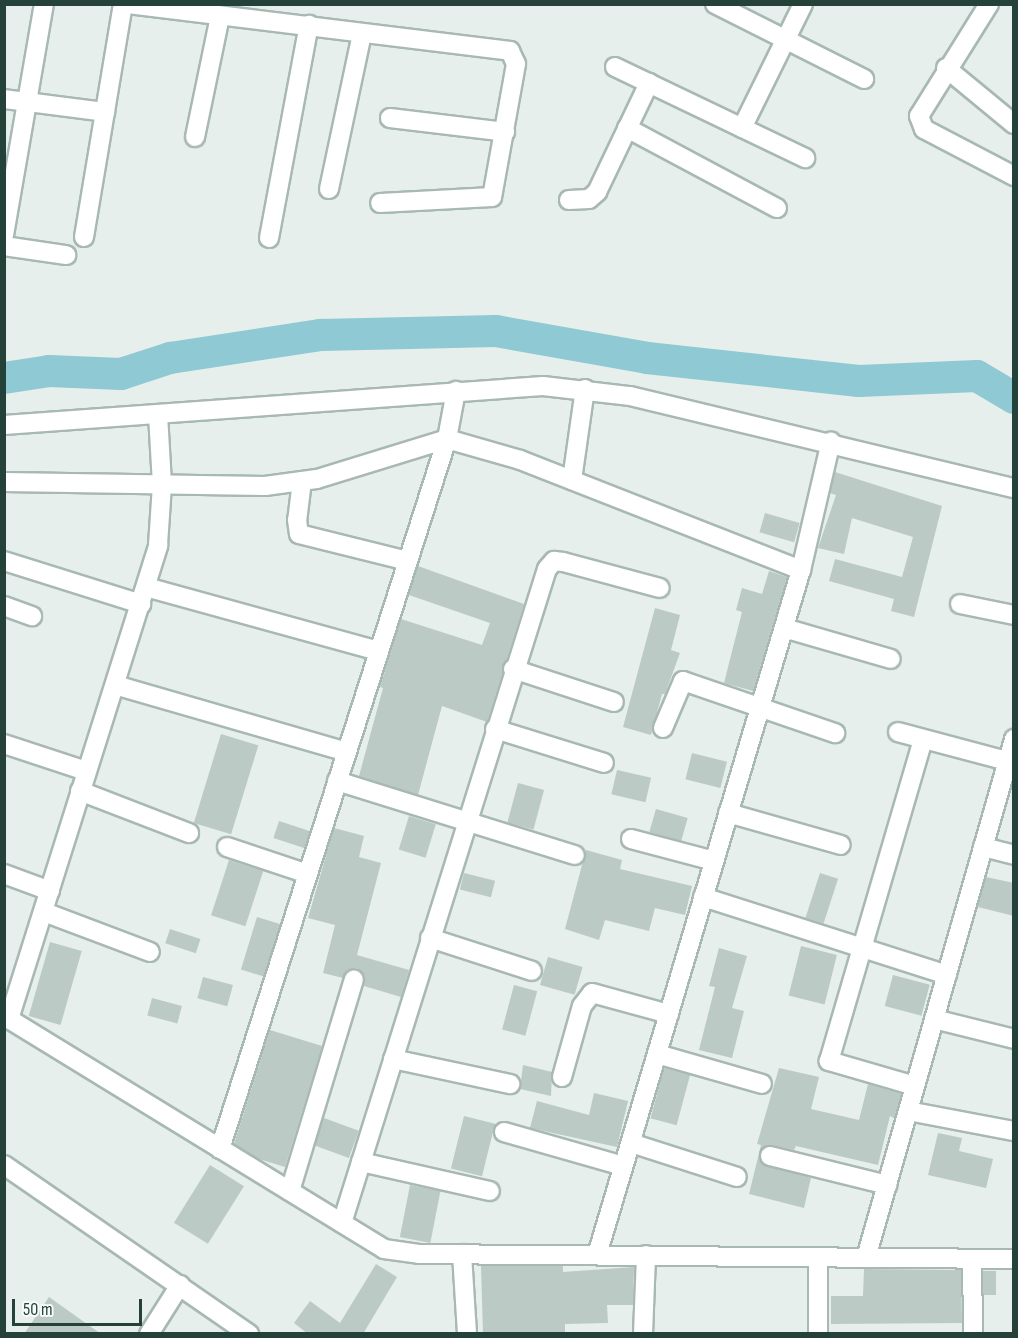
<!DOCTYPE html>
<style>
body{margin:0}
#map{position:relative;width:1018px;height:1338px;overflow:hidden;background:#e6efeb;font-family:"Sofia Sans Condensed",sans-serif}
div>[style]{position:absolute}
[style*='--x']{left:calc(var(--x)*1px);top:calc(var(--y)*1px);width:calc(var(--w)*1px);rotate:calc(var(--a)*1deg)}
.river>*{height:32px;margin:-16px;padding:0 16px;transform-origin:16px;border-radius:16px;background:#8ec9d4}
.building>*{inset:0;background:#bbcac4;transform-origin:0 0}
.roads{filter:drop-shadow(2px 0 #a8b8b2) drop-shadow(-2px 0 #a8b8b2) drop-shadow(0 2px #a8b8b2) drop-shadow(0 -2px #a8b8b2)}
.minor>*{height:18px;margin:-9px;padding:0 9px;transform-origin:9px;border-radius:9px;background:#fff}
.tertiary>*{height:18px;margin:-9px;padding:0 9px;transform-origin:9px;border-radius:9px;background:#fff}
span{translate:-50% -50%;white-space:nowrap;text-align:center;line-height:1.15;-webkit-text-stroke:4.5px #f7fbf9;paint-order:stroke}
.frame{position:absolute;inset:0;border:6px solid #24423a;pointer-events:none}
.scale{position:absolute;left:12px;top:1299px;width:130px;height:27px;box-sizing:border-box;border:3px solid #24423a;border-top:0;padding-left:8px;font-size:18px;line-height:21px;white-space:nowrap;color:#24423a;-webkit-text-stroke:4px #f7fbf9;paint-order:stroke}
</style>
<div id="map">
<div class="river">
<i style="--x:4;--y:378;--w:46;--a:-8.8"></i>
<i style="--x:49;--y:371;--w:72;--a:2.4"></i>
<i style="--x:121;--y:374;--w:52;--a:-18.1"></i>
<i style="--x:170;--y:358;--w:153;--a:-8.7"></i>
<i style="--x:321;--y:335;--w:175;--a:-1.3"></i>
<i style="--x:496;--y:331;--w:153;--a:10.1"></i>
<i style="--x:647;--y:358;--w:213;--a:6.2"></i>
<i style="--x:859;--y:381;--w:118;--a:-2.4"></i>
<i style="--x:977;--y:376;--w:43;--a:30.7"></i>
</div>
<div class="building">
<i style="clip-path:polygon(835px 472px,942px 506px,914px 617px,891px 611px,894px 599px,829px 581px,835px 559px,902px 577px,913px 537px,852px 518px,844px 554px,818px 548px,836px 495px,830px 493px)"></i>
<i style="left:765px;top:513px;width:36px;height:20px;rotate:16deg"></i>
<i style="clip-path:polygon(418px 566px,524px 604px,487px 722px,442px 706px,418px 795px,359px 776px,383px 688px,380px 687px,401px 619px,482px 645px,490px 623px,409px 595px)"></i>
<i style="clip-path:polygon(769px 571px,787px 577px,753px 691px,724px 683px,742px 612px,736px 610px,742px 588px,762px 594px)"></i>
<i style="clip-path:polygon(655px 608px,680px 615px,671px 650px,680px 653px,665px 694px,662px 694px,651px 735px,623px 727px)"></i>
<i style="left:221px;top:734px;width:39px;height:93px;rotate:17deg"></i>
<i style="left:692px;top:753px;width:36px;height:27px;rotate:14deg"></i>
<i style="left:617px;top:770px;width:35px;height:25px;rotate:13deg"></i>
<i style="left:518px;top:783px;width:27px;height:41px;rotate:15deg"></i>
<i style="left:656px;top:809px;width:33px;height:24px;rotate:16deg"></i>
<i style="left:409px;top:816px;width:28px;height:35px;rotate:17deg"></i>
<i style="left:279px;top:821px;width:33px;height:18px;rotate:18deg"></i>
<i style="clip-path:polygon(334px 828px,364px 836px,359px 857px,381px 863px,357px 955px,409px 970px,401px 997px,364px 986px,365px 976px,357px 968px,347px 970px,343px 978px,323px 973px,335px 925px,308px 918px)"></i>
<i style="clip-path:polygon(586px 850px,622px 860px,620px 869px,692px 886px,685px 915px,655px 908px,649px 931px,605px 920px,599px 940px,565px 929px)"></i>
<i style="left:229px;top:860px;width:36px;height:58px;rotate:18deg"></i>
<i style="left:464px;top:873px;width:32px;height:17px;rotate:14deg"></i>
<i style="left:820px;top:873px;width:19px;height:47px;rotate:18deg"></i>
<i style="clip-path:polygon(986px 877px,1014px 883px,1014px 916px,978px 907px)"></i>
<i style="left:257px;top:917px;width:24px;height:55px;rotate:17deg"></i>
<i style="left:170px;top:929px;width:32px;height:15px;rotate:18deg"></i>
<i style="left:50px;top:942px;width:33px;height:77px;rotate:16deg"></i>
<i style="left:801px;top:946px;width:37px;height:51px;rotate:14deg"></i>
<i style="clip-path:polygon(719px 948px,747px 956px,732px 1008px,744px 1011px,732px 1058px,699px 1050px,715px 987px,709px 986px)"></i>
<i style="left:548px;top:957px;width:36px;height:29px;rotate:16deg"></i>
<i style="left:893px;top:975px;width:38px;height:32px;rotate:15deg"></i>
<i style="left:203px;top:977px;width:31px;height:22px;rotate:15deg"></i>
<i style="left:514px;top:985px;width:24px;height:46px;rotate:15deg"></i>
<i style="left:152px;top:998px;width:31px;height:18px;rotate:15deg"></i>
<i style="clip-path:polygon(270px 1030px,322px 1046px,285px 1167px,259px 1159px,234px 1144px)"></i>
<i style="clip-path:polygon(523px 1065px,552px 1072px,551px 1096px,520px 1089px)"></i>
<i style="left:664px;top:1068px;width:27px;height:52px;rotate:15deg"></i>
<i style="clip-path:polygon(779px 1068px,819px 1077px,811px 1109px,859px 1120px,868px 1084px,901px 1094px,894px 1118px,890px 1116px,878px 1165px,796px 1146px,794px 1150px,772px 1145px,762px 1149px,759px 1159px,763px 1164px,811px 1178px,804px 1208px,749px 1194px,761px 1145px,757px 1144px)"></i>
<i style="clip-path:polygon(594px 1093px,628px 1101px,617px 1147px,530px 1128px,537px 1101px,589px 1115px)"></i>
<i style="left:464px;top:1116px;width:32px;height:54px;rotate:14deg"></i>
<i style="left:324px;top:1118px;width:37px;height:29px;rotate:20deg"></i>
<i style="clip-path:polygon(938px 1133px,962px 1138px,959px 1151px,993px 1159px,986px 1188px,928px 1175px)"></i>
<i style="left:210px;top:1165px;width:40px;height:68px;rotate:32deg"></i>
<i style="left:410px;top:1185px;width:31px;height:53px;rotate:11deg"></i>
<i style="clip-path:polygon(376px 1264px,397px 1277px,363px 1334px,308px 1334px,294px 1323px,310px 1301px,340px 1323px)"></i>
<i style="clip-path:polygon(481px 1266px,563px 1266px,563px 1272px,634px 1267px,633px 1305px,607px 1305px,608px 1323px,565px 1324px,565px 1334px,483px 1334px)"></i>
<i style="clip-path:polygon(864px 1269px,961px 1270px,962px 1323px,831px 1324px,831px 1296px,863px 1296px)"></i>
<i style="left:983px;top:1271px;width:13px;height:24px"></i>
<i style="clip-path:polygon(49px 1297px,101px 1334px,24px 1334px)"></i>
</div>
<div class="roads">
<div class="minor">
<i style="--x:128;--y:4;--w:385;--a:7"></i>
<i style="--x:510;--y:51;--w:14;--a:65"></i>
<i style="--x:516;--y:64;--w:135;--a:100.2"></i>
<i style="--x:492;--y:197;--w:112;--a:176.9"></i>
<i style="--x:715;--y:4;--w:167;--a:26.7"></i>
<i style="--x:989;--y:4;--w:132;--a:122"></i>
<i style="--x:919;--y:116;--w:14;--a:69"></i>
<i style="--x:924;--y:129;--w:102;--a:27.6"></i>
<i style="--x:615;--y:67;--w:211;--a:25.6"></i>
<i style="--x:946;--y:68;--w:88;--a:39.5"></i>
<i style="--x:4;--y:99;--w:102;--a:7.3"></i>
<i style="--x:390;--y:118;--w:116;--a:6.9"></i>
<i style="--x:627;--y:128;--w:170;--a:28.1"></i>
<i style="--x:742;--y:128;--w:138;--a:-63.8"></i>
<i style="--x:195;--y:137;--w:124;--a:-78.3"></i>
<i style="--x:329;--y:189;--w:158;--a:-78"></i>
<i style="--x:569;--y:200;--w:20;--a:-3"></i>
<i style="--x:589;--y:199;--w:11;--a:-41"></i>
<i style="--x:597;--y:192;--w:121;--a:-64.5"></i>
<i style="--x:4;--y:235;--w:234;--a:-80.2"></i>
<i style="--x:84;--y:237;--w:236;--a:-80.5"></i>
<i style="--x:269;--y:238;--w:217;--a:-79.4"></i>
<i style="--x:4;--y:246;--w:63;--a:8.3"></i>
<i style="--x:4;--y:425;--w:540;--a:-4.14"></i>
<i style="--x:543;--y:386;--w:88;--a:6.6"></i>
<i style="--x:630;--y:396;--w:395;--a:13.5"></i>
<i style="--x:572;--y:480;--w:92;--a:-81.9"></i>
<i style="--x:302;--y:481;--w:39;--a:97"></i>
<i style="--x:297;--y:520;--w:14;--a:82"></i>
<i style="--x:299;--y:534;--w:112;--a:13.9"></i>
<i style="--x:4;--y:482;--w:261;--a:0.9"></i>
<i style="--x:265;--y:486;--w:52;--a:-7.7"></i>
<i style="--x:317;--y:479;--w:136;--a:-17.1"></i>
<i style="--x:447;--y:439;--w:76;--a:16"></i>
<i style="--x:520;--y:460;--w:302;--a:21.4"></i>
<i style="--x:4;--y:561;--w:144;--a:17.4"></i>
<i style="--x:146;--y:587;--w:242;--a:15.4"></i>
<i style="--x:960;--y:604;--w:55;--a:11.5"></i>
<i style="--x:4;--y:606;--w:30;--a:20"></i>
<i style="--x:784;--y:628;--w:111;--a:16.2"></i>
<i style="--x:513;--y:669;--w:106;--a:18.1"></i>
<i style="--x:115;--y:685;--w:241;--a:16.1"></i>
<i style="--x:663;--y:728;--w:51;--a:-66.9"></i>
<i style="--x:683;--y:681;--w:161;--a:18.9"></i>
<i style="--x:495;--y:729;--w:114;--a:17.3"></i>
<i style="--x:898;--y:732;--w:113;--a:14.9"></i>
<i style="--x:4;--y:744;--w:86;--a:18.2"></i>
<i style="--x:337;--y:781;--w:249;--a:17.3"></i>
<i style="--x:80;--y:791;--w:117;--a:21.1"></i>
<i style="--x:728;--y:813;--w:117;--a:15.8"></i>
<i style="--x:631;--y:839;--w:86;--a:14.8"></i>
<i style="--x:227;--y:847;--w:85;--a:18.4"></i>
<i style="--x:983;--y:847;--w:32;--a:14"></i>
<i style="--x:4;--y:874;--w:49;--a:20.3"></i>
<i style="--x:703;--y:897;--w:256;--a:17.7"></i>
<i style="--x:44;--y:912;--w:113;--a:20.7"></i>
<i style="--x:430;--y:938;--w:107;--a:17.9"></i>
<i style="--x:9;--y:1019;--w:497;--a:-72.5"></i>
<i style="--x:158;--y:545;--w:61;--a:-86.2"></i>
<i style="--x:162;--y:484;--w:70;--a:-93.3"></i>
<i style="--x:934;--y:1019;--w:82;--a:14"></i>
<i style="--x:657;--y:1054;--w:109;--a:15.9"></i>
<i style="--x:393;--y:1059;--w:120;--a:12.1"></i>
<i style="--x:562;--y:1077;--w:74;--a:-74.3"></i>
<i style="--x:582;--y:1006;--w:16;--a:-52"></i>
<i style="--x:592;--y:993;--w:80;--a:15.3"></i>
<i style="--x:915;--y:1086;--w:90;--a:-163.8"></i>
<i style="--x:829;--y:1061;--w:335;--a:-73.7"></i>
<i style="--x:908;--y:1111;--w:108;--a:10.7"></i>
<i style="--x:504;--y:1132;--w:124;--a:15.9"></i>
<i style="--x:631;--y:1143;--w:111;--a:17.8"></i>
<i style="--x:220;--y:1149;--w:745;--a:-72.27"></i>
<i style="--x:447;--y:439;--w:49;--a:-79.4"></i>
<i style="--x:770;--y:1156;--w:121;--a:13.9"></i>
<i style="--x:361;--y:1162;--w:132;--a:12.7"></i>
<i style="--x:4;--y:1165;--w:298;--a:34.6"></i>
<i style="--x:290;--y:1191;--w:221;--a:-73.2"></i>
<i style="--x:342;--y:1223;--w:685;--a:-72.6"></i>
<i style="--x:547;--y:569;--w:11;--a:-49"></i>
<i style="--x:554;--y:561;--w:9;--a:6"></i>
<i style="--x:563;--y:562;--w:100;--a:15"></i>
<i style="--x:462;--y:1254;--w:80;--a:86.4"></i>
<i style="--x:597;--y:1255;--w:715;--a:-73.42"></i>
<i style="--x:801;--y:570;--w:132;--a:-76.9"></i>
<i style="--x:818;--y:1257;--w:77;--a:90"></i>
<i style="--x:866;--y:1258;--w:540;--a:-74.08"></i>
<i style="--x:972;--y:1259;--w:75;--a:89.2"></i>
<i style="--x:149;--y:1334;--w:58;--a:-57.7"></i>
<i style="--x:643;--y:1334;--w:79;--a:-87.8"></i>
</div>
<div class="tertiary">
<i style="--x:4;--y:1016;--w:446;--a:31.5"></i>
<i style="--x:384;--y:1249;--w:35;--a:8"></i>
<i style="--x:419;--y:1254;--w:595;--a:0.48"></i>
</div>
</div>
<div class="frame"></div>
<div class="scale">50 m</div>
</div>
